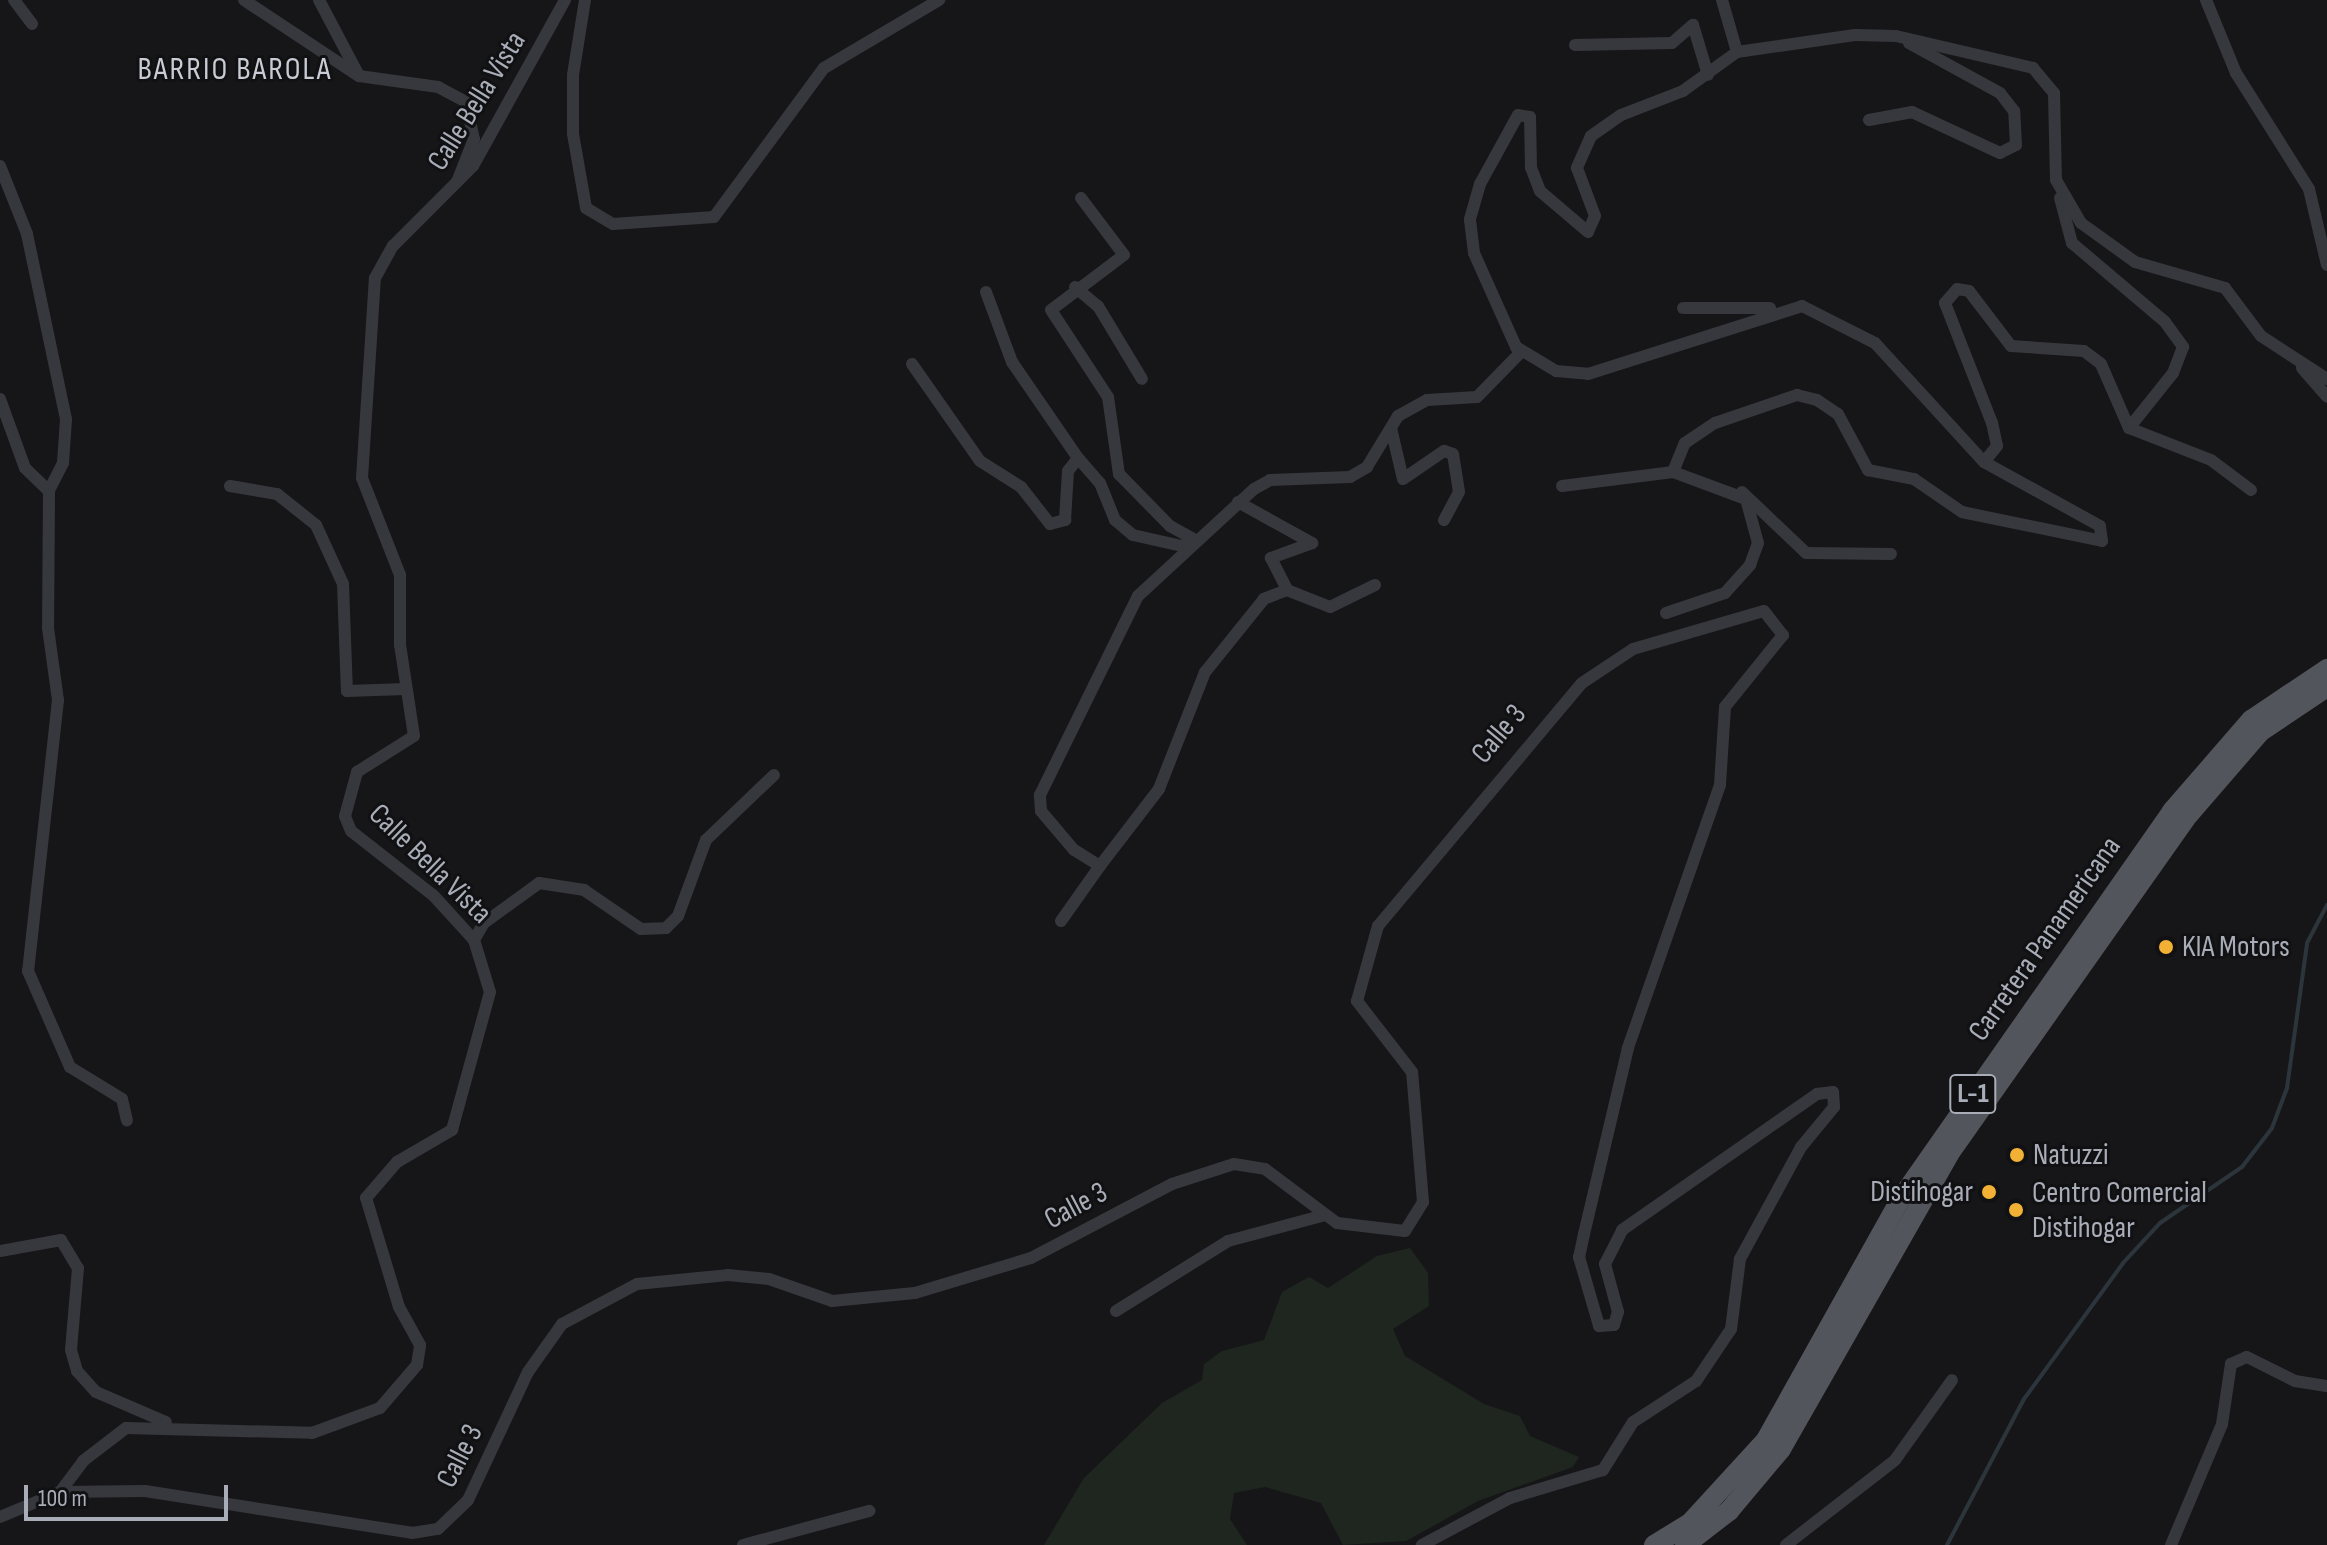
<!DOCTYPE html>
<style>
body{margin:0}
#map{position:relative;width:2327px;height:1545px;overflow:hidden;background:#161618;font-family:"Sofia Sans Condensed",sans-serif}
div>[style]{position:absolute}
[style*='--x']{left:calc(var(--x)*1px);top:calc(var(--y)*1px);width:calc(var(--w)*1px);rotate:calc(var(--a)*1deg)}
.green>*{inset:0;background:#1e261f}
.stream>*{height:4px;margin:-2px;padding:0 2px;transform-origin:2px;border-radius:2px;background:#2c353c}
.street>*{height:12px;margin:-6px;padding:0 6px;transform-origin:6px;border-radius:6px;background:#37383d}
.primary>*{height:20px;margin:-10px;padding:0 10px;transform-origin:10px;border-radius:10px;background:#53555c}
.dots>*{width:22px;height:22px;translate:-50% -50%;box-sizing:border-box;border:4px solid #111113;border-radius:50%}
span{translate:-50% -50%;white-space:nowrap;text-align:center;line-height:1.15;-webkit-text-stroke:6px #111113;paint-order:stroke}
.shield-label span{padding:2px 6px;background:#111113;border:2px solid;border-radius:6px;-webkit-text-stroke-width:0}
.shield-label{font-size:28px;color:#a8adb8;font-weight:700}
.street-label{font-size:30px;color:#a8adb8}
.poi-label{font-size:30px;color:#a8adb8}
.left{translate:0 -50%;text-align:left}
.right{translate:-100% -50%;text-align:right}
.neighbourhood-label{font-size:32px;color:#c9ccd4;letter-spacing:2px}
.scale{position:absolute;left:24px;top:1485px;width:204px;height:36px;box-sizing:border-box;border:4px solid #a8adb8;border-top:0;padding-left:10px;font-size:24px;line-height:28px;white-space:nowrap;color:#a8adb8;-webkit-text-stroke:6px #111113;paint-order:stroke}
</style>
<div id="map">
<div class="green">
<i style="clip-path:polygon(1410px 1248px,1428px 1273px,1429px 1306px,1393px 1329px,1405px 1356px,1484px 1404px,1520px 1416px,1530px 1436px,1579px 1457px,1573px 1467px,1478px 1501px,1406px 1541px,1343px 1545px,1321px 1503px,1265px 1487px,1234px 1493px,1230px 1519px,1247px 1545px,1044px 1545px,1084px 1478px,1162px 1403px,1202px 1380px,1204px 1364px,1222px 1351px,1264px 1340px,1282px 1292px,1309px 1277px,1328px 1288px,1377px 1256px)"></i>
</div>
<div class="stream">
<i style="--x:1947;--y:1545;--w:165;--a:-62.2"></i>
<i style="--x:2024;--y:1399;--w:168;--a:-53.9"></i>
<i style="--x:2123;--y:1263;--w:54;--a:-47.2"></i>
<i style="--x:2160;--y:1223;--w:99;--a:-34.3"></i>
<i style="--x:2242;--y:1167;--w:49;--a:-52.4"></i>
<i style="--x:2272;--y:1128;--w:43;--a:-69.4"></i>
<i style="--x:2287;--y:1088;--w:146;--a:-82.1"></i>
<i style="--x:2307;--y:943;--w:43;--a:-62.2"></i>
</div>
<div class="street">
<i style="--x:14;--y:0;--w:30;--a:53"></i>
<i style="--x:244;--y:0;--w:138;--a:33.5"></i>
<i style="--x:359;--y:76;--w:80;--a:7.9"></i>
<i style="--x:438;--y:87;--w:32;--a:28"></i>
<i style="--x:466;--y:102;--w:38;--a:78"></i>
<i style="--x:474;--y:139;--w:46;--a:111.6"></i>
<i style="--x:319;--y:0;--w:86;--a:62.2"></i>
<i style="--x:585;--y:0;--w:76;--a:99.1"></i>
<i style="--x:573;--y:75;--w:59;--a:90"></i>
<i style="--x:573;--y:134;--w:75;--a:80"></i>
<i style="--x:586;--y:208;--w:31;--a:31"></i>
<i style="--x:613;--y:224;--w:101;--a:-4"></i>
<i style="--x:714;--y:217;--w:185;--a:-53.6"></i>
<i style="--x:824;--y:68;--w:134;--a:-30.6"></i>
<i style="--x:1722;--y:0;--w:54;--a:73.9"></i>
<i style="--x:1737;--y:52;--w:119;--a:-8.2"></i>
<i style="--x:1855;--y:35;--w:41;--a:1.4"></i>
<i style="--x:1896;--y:36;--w:141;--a:13.1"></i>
<i style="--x:2033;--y:68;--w:33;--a:50"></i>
<i style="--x:2054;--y:93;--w:87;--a:88.7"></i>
<i style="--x:2056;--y:180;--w:50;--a:59.8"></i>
<i style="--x:2081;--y:223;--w:67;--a:35.8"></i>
<i style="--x:2135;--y:262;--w:94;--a:16.1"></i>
<i style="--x:2225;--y:288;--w:60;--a:53.1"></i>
<i style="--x:2261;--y:336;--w:79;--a:33.1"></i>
<i style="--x:2206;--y:0;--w:79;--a:67.7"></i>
<i style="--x:2236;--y:73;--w:137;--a:57.8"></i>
<i style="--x:2309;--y:189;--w:78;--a:76.7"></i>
<i style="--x:1575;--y:45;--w:97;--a:-1.2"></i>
<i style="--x:1672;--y:43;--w:28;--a:-41"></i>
<i style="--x:1693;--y:25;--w:52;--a:73.3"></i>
<i style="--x:1737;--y:52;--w:67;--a:144.2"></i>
<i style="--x:1683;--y:91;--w:66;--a:158.8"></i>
<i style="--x:1621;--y:115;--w:37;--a:145"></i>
<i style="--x:1591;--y:136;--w:35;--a:114"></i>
<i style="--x:1577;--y:168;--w:51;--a:69.4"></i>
<i style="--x:1595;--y:216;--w:17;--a:114"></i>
<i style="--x:1588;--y:232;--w:63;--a:-139.5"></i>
<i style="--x:1540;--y:191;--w:25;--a:-111"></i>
<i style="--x:1531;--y:168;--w:51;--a:-91.1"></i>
<i style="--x:1530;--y:117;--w:12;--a:-171"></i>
<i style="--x:1518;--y:115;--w:79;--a:118.8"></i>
<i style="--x:1480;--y:184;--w:37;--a:106"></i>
<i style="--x:1470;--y:220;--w:33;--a:83"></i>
<i style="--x:1474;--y:253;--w:103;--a:65.9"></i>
<i style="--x:1516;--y:347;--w:47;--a:31"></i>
<i style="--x:1556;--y:371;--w:32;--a:5"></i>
<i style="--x:1588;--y:374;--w:225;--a:-17.6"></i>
<i style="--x:1802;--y:306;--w:82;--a:26.9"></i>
<i style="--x:1875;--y:343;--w:161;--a:47.5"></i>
<i style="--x:1984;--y:462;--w:21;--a:-51"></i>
<i style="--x:1997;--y:446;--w:24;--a:-102"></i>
<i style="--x:1992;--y:423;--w:129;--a:-111.4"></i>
<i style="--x:1945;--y:303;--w:18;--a:-49"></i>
<i style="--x:1957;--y:289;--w:12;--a:9"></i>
<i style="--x:1969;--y:291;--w:69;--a:52.6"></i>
<i style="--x:2011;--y:346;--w:73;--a:3.9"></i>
<i style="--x:2084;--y:351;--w:21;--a:37"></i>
<i style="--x:2101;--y:364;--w:70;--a:66.4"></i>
<i style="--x:2129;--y:428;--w:88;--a:21.3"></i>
<i style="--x:2211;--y:460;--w:50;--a:36.9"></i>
<i style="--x:1869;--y:120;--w:44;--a:-10.5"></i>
<i style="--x:1912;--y:112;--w:97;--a:25"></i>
<i style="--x:2000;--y:153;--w:18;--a:-27"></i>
<i style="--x:2016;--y:145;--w:34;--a:-93"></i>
<i style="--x:2014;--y:111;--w:23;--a:-128"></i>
<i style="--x:2000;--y:93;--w:104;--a:-151.2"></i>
<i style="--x:0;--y:166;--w:73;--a:68.3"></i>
<i style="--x:27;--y:234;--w:189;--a:78.1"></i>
<i style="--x:66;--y:419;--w:44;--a:93.9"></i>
<i style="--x:63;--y:463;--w:31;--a:117"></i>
<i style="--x:49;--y:491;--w:137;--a:90.4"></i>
<i style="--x:48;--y:628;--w:73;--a:82.1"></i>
<i style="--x:58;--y:700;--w:273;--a:96.3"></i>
<i style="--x:28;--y:971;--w:105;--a:66.4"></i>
<i style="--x:70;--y:1067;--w:61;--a:31.6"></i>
<i style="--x:122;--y:1099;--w:22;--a:77"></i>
<i style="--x:1081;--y:198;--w:71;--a:53"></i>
<i style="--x:1124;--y:255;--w:91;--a:143"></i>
<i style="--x:1051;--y:310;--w:104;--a:56.8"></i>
<i style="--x:1108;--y:397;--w:78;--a:81.9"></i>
<i style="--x:1119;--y:474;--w:73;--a:45.6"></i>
<i style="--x:1170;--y:526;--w:31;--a:29"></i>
<i style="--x:2060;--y:198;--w:47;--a:75.1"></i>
<i style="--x:2072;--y:243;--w:122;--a:40.3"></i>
<i style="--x:2165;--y:322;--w:31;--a:54"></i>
<i style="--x:2183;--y:347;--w:28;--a:111"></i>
<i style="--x:2173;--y:373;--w:70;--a:128.7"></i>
<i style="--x:1075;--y:287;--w:30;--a:40"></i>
<i style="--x:1098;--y:306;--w:85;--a:58.9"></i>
<i style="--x:986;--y:292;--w:75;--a:69.6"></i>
<i style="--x:1012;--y:362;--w:116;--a:55.5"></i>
<i style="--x:1683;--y:308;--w:87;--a:0"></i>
<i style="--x:912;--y:364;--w:118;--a:55"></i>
<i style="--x:980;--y:461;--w:49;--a:32.4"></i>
<i style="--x:1021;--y:487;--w:47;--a:51.9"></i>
<i style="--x:1050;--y:524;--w:16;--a:-15"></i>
<i style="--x:1065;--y:520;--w:49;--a:-86.5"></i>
<i style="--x:1068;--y:471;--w:16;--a:-52"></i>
<i style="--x:1078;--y:458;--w:33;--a:49"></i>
<i style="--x:1100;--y:483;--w:40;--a:68"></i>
<i style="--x:1115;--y:520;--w:23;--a:40"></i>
<i style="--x:1133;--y:535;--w:50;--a:12.7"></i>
<i style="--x:1182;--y:546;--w:13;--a:-29"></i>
<i style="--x:2302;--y:368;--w:38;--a:49"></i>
<i style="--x:0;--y:399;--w:73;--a:70.1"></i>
<i style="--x:25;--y:468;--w:33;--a:44"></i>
<i style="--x:1391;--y:428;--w:52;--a:76.8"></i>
<i style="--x:1403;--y:479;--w:50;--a:-34.3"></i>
<i style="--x:1444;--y:451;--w:9;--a:18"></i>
<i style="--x:1453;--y:454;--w:38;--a:81"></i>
<i style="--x:1459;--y:492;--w:32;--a:118"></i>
<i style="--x:230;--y:486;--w:48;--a:9.7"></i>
<i style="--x:277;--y:494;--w:50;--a:38.5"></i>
<i style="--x:316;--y:525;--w:65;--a:65.4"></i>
<i style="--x:343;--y:584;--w:107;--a:87.9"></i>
<i style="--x:347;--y:691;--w:58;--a:-2"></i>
<i style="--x:1562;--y:486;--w:112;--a:-7.2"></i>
<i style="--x:1742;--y:492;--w:88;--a:43.6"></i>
<i style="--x:1806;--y:553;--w:85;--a:0.7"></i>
<i style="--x:1238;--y:502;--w:85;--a:29"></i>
<i style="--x:1312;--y:543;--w:44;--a:159.9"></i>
<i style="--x:1271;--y:558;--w:36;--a:63"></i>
<i style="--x:1375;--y:585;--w:50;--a:153.9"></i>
<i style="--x:1330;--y:607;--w:46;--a:-158.4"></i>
<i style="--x:1287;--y:590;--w:25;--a:159"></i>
<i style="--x:1264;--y:599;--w:94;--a:128.9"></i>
<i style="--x:1205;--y:672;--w:126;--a:111.5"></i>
<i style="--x:1159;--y:789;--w:97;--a:127.5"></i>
<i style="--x:1100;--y:866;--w:31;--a:-148"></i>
<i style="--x:1074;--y:850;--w:51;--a:-130.2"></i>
<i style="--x:1041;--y:811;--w:16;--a:-94"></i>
<i style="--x:1040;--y:795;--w:222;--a:-63.8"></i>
<i style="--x:1138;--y:596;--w:158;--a:-42.7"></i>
<i style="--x:1254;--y:489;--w:18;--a:-29"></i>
<i style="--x:1270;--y:480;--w:80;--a:-2.1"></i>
<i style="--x:1350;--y:477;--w:20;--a:-30"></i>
<i style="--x:1367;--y:467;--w:60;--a:-58.7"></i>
<i style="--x:1398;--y:416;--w:33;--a:-29"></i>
<i style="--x:1427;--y:400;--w:50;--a:-3.4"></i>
<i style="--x:1477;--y:397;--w:64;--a:-45.6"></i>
<i style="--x:1666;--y:613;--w:62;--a:-18.7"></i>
<i style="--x:1725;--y:593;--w:38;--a:-48"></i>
<i style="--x:1750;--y:565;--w:23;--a:-70"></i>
<i style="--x:1758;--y:543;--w:46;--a:-105.3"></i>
<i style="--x:1746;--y:499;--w:78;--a:-159.7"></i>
<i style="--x:1673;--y:472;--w:31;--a:-68"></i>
<i style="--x:1685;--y:443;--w:36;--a:-34"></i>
<i style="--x:1715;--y:423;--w:87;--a:-18.9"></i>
<i style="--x:1797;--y:395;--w:21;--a:14"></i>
<i style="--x:1817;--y:400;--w:25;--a:34"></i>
<i style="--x:1838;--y:414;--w:64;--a:61.8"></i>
<i style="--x:1868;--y:470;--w:47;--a:11.1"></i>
<i style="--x:1914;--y:479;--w:58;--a:34.5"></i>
<i style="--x:1962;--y:512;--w:143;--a:11.7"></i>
<i style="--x:2102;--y:541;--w:15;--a:-98"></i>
<i style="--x:2100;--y:526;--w:132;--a:-151.1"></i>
<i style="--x:1061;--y:921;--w:67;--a:-54.7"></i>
<i style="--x:474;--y:940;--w:20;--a:-60"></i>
<i style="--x:484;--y:923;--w:68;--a:-36"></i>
<i style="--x:539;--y:883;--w:46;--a:8.8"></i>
<i style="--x:584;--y:890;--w:69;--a:34.4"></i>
<i style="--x:641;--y:929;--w:25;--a:-2"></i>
<i style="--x:666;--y:928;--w:17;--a:-45"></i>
<i style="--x:678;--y:916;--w:81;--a:-69.8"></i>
<i style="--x:706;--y:840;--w:94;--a:-43.7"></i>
<i style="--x:0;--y:1251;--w:62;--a:-10.2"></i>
<i style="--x:61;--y:1240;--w:33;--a:59"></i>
<i style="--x:78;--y:1268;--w:82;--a:94.9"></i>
<i style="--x:71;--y:1350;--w:22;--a:74"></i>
<i style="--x:77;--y:1371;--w:28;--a:48"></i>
<i style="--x:96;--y:1392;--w:76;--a:23.2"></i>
<i style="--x:1116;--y:1311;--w:132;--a:-32"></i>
<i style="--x:1228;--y:1241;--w:100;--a:-15"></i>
<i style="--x:60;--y:1492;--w:85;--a:-0.7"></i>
<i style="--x:145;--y:1491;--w:270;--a:8.9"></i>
<i style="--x:412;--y:1533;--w:26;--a:-9"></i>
<i style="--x:438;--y:1529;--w:42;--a:-44"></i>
<i style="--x:468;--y:1500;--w:141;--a:-64.9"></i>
<i style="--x:528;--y:1372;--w:59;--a:-54.7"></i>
<i style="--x:562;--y:1324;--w:85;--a:-28.1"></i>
<i style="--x:637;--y:1284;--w:91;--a:-5.6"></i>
<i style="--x:728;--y:1275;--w:41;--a:5.6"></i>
<i style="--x:769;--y:1279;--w:67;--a:19.2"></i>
<i style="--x:832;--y:1301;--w:83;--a:-5.5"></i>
<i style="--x:915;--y:1293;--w:121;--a:-16.8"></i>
<i style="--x:1031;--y:1258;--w:159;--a:-27.7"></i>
<i style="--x:1172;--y:1184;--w:65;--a:-17.9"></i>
<i style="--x:1234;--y:1164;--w:31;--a:9"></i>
<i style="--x:1265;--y:1169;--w:90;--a:36.9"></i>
<i style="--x:1337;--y:1223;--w:68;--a:6.7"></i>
<i style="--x:1405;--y:1231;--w:34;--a:-58"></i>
<i style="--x:1423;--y:1202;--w:130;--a:-94.8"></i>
<i style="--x:1412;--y:1072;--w:90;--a:-127.8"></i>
<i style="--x:1357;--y:1001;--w:78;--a:-74.4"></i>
<i style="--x:1378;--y:926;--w:317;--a:-50"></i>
<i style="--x:1582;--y:683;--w:61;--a:-33.7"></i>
<i style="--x:1633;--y:649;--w:136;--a:-16.2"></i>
<i style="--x:1764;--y:611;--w:31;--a:52"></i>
<i style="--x:1783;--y:635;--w:92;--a:128.9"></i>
<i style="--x:1725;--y:707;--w:78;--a:93.7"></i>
<i style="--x:1720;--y:785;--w:279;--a:109.3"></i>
<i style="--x:1628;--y:1048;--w:191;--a:103.3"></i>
<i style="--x:1584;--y:1234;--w:24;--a:102"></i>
<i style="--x:1579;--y:1257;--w:72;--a:73.8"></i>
<i style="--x:1599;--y:1326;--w:15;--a:-4"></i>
<i style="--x:1614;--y:1325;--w:14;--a:-73"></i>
<i style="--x:1618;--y:1312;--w:50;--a:-105.2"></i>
<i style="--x:1605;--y:1264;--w:38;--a:-63"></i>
<i style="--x:1622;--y:1230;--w:238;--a:-34.9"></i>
<i style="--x:1817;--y:1094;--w:16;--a:-7"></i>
<i style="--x:1833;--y:1092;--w:15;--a:86"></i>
<i style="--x:1834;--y:1107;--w:52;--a:129.5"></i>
<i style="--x:1801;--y:1147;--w:128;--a:118.6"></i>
<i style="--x:1740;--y:1259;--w:71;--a:97.3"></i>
<i style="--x:1731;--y:1329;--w:63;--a:123.9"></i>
<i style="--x:1696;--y:1381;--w:75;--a:146.9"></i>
<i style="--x:1633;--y:1422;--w:57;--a:122"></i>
<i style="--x:1603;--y:1470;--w:97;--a:163.2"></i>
<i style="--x:1510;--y:1498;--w:100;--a:151.9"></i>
<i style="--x:0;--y:1517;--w:65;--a:-22.6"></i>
<i style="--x:60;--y:1492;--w:39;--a:-53"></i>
<i style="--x:83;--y:1461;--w:54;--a:-37.5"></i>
<i style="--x:126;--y:1428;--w:186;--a:1.5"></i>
<i style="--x:312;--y:1433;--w:72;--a:-20.2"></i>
<i style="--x:380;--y:1408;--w:57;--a:-49.3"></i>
<i style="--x:417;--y:1365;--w:20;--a:-81"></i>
<i style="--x:420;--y:1345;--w:43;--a:-118.9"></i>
<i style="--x:399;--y:1307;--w:114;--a:-106.8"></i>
<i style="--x:366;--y:1198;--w:48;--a:-49.3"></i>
<i style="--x:397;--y:1162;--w:64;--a:-30.2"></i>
<i style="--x:452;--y:1130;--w:143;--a:-74.6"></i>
<i style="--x:490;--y:992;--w:54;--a:-107.1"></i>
<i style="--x:474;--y:940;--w:59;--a:-132.3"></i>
<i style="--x:434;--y:896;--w:105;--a:-141.9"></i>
<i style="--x:351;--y:831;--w:16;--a:-112"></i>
<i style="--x:345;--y:816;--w:46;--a:-74.7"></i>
<i style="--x:357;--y:772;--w:67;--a:-32.3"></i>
<i style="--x:414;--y:736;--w:92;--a:-98.7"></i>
<i style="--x:400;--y:645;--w:70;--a:-90"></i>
<i style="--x:400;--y:575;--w:104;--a:-111.4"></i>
<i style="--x:362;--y:478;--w:200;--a:-86.3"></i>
<i style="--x:375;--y:278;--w:37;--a:-61"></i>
<i style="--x:393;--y:246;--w:113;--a:-45"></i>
<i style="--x:473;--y:166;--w:190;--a:-61"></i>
<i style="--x:743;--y:1545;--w:131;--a:-15.1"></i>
<i style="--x:1786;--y:1545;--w:138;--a:-37.9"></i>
<i style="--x:1895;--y:1460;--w:98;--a:-54.5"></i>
<i style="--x:2171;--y:1545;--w:131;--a:-67.1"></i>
<i style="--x:2222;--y:1424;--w:61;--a:-81.5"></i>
<i style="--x:2231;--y:1364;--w:17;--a:-24"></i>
<i style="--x:2247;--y:1357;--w:54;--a:26.6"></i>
<i style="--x:2295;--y:1381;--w:32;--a:9"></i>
</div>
<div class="primary">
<i style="--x:1654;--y:1545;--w:42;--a:-31.4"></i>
<i style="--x:1690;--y:1523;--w:113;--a:-47.5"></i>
<i style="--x:1766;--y:1440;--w:278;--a:-60.8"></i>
<i style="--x:1902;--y:1197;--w:471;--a:-55"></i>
<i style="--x:2172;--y:811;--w:121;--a:-49"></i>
<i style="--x:2251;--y:720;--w:92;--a:-33.9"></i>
<i style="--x:1685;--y:1545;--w:56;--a:-37.7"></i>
<i style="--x:1729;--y:1511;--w:81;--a:-50"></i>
<i style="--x:1781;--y:1449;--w:339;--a:-60.3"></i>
<i style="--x:1949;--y:1154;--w:410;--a:-54.8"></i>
<i style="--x:2185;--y:819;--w:115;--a:-49.2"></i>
<i style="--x:2260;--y:732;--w:81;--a:-33.9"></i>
</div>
<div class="dots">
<i style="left:2166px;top:947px;background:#f2b134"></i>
<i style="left:2017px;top:1155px;background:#f2b134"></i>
<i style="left:1989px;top:1192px;background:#f2b134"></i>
<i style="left:2016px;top:1210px;background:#f2b134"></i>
</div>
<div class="shield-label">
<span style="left:1973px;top:1094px">L-1</span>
</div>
<div class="street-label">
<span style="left:477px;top:101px;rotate:-58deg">Calle Bella Vista</span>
<span style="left:1499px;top:734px;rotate:-50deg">Calle 3</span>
<span style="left:430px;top:864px;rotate:44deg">Calle Bella Vista</span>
<span style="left:2045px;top:939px;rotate:-55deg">Carretera Panamericana</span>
<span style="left:1076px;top:1206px;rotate:-28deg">Calle 3</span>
<span style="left:460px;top:1456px;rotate:-63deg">Calle 3</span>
</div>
<div class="poi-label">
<span class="left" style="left:2182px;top:947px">KIA Motors</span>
<span class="left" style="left:2033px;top:1155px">Natuzzi</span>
<span class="right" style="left:1973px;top:1192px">Distihogar</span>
<span class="left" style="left:2032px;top:1210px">Centro Comercial<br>Distihogar</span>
</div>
<div class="neighbourhood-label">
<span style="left:235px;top:70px">BARRIO BAROLA</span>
</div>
<div class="scale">100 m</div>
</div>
